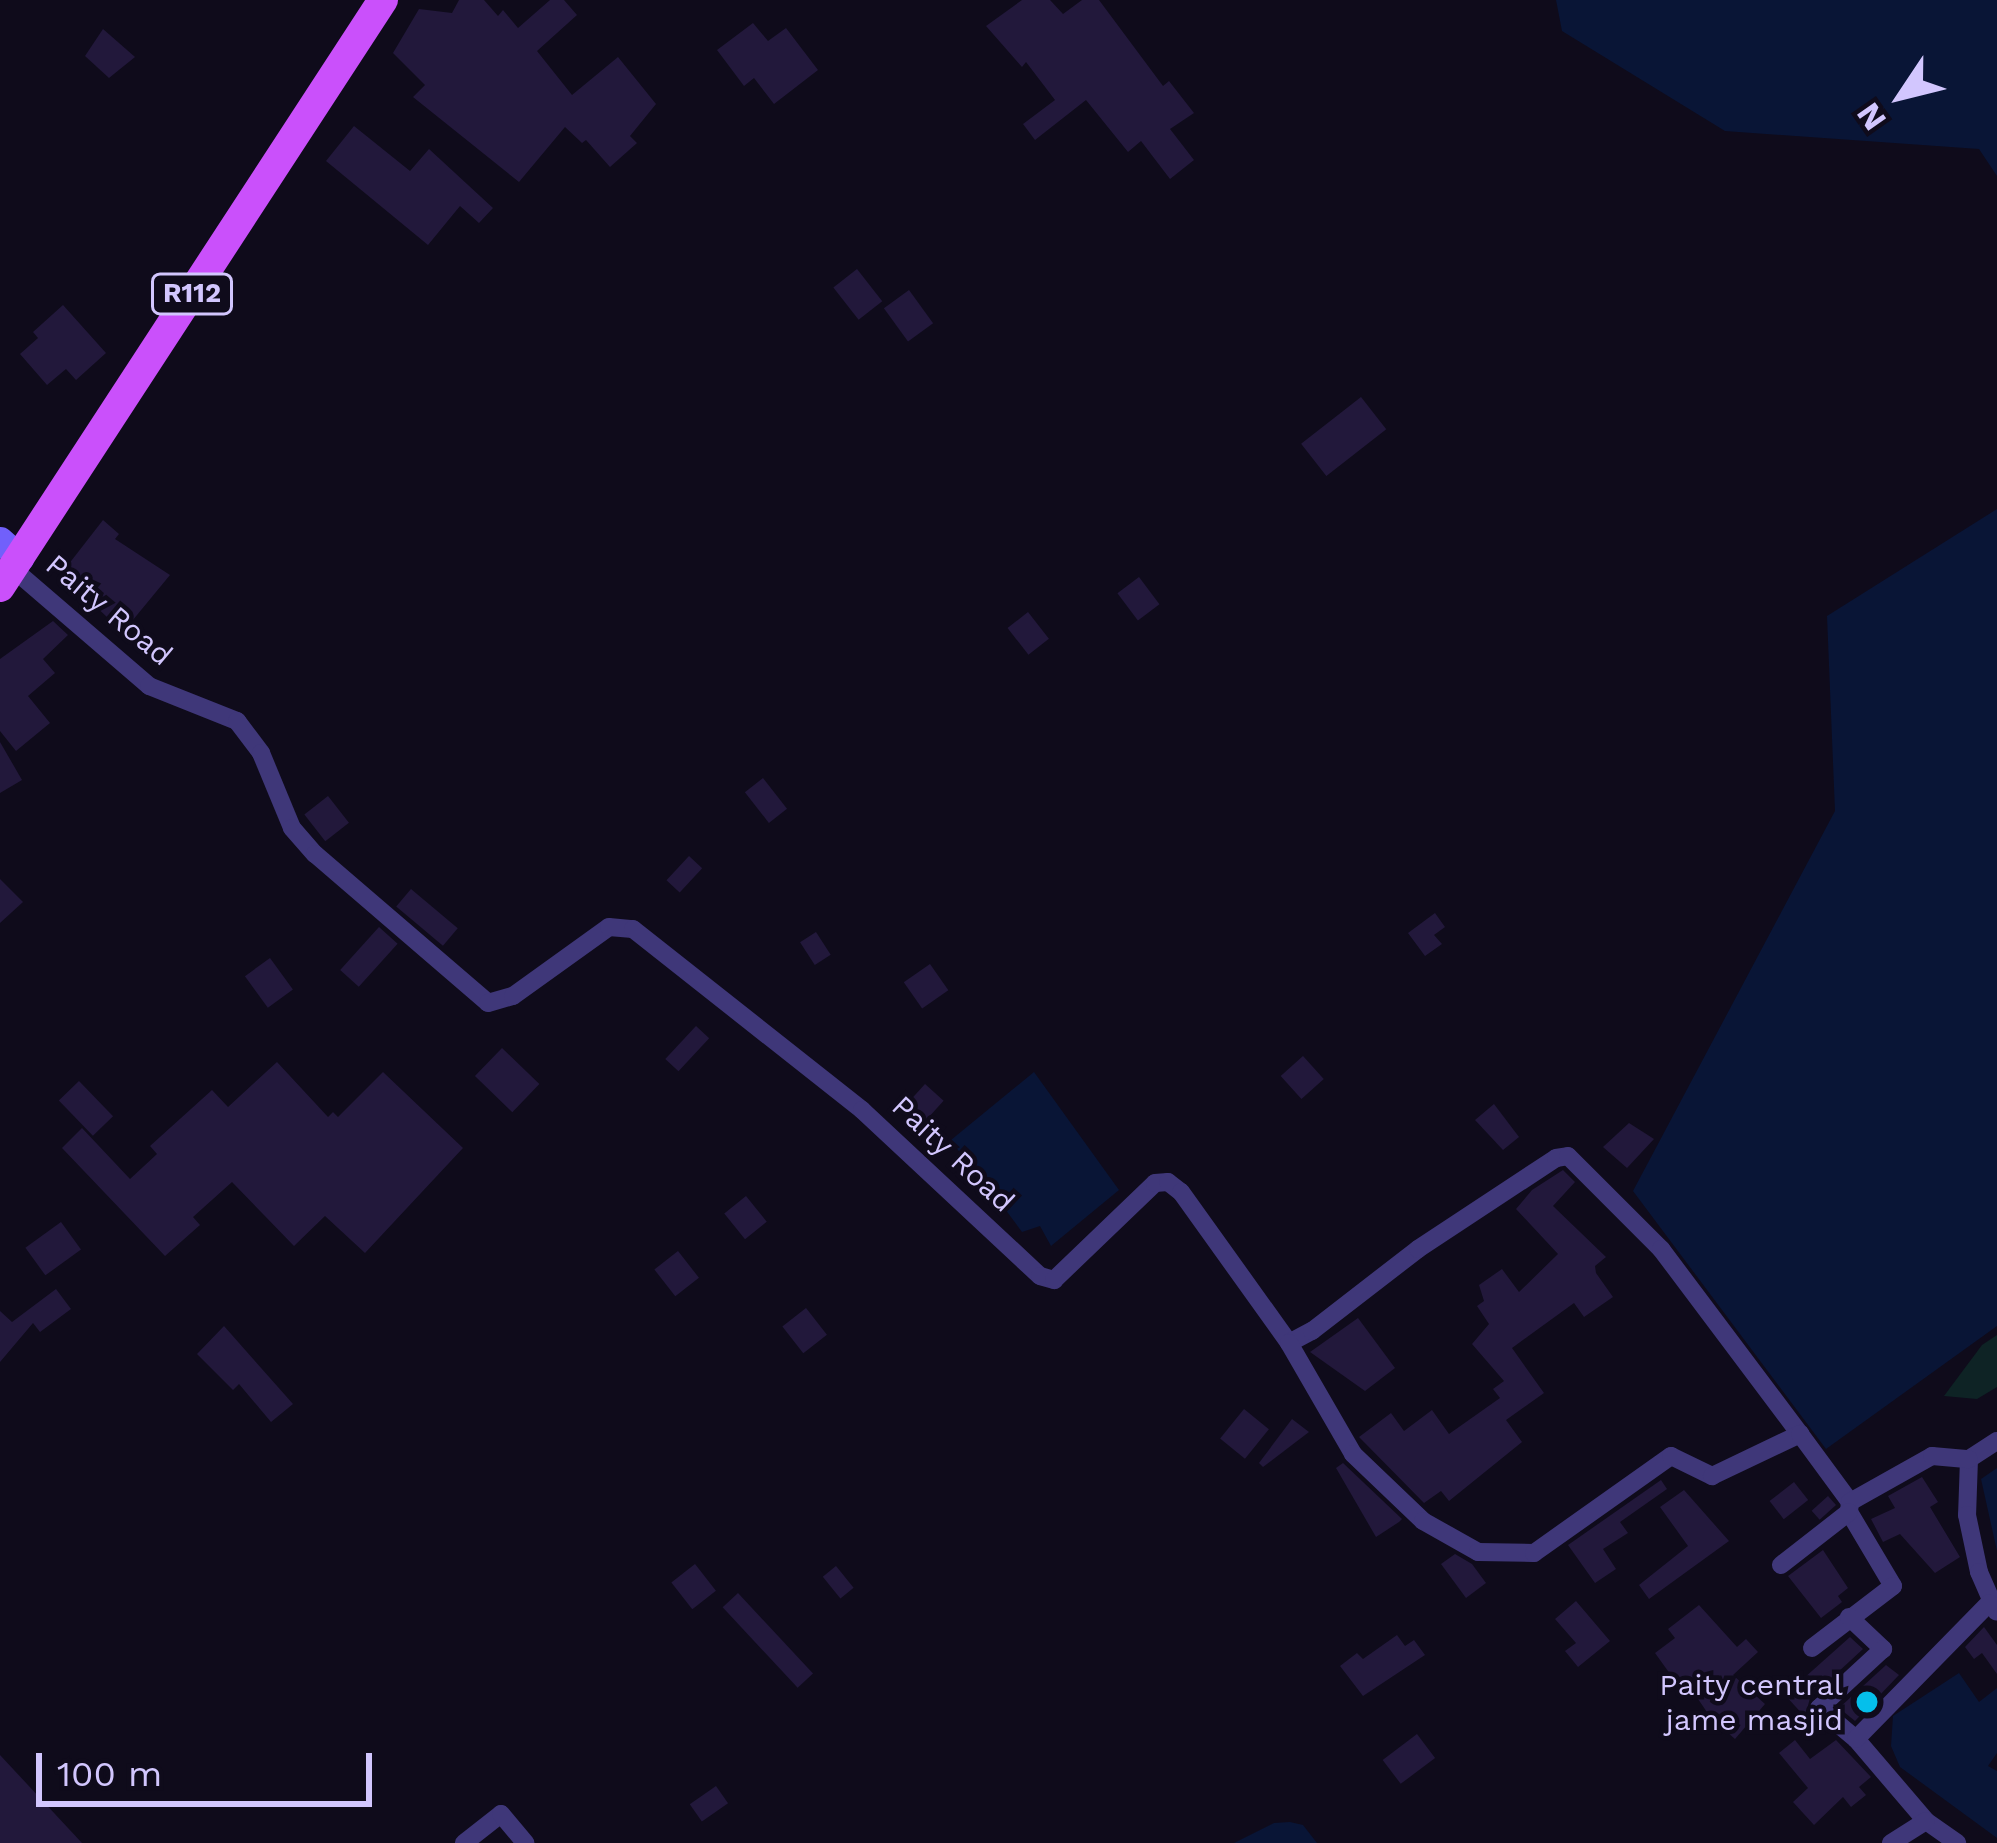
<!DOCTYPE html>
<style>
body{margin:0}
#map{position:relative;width:1997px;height:1843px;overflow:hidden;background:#0f0b1b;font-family:"Work Sans",sans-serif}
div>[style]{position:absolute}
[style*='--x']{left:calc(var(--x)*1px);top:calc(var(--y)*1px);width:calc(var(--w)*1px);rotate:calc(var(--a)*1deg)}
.green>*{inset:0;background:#0e2325}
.water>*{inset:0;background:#091536}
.building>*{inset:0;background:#22183b;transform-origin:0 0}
.street>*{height:18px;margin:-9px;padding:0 9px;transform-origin:9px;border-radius:9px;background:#3f3779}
.secondary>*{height:27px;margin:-13.5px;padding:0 13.5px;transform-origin:13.5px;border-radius:13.5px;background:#7160fb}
.primary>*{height:30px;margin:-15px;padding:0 15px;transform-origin:15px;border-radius:15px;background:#ca50fb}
.dots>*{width:33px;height:33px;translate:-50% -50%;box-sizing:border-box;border:6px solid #0f0b1b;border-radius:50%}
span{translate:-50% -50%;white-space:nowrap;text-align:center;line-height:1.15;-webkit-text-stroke:9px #0f0b1b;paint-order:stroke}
.shield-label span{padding:3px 9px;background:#0f0b1b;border:3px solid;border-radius:9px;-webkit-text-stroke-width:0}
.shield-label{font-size:27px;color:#d2c6fe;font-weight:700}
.street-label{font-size:30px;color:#d2c6fe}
.poi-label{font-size:30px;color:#d2c6fe}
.right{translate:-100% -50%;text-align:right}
.north{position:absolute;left:1841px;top:36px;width:120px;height:120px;-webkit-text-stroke:9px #0f0b1b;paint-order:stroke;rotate:235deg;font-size:33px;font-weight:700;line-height:48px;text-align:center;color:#d2c6fe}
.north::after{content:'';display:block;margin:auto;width:42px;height:54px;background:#d2c6fe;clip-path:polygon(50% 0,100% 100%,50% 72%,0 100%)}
.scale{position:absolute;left:36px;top:1753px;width:336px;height:54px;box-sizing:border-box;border:6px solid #d2c6fe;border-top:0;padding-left:15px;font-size:36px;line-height:42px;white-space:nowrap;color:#d2c6fe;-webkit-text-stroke:9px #0f0b1b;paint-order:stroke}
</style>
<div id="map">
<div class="green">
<i style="clip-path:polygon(1997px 1335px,1997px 1387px,1977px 1399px,1944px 1396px,1982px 1345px)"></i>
</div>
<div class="water">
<i style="clip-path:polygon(1556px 0,1997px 0,1997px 176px,1979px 149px,1725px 131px,1562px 31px)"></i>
<i style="clip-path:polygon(1997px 509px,1997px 1326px,1826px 1449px,1633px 1191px,1835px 811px,1827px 616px)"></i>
<i style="clip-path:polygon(1034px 1072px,1119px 1190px,1051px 1246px,1040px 1226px,1022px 1232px,1002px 1205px,1001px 1190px,975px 1174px,951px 1140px)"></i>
<i style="clip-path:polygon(1997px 1468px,1997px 1551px,1981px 1479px)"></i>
<i style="clip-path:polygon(1959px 1673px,1979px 1702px,1997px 1688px,1997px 1753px,1988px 1766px,1997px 1771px,1997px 1838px,1900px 1767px,1891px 1746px,1893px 1716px)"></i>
<i style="clip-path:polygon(1290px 1822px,1303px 1825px,1317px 1843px,1234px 1843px,1274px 1823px)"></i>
</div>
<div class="building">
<i style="clip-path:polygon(459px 0,484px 0,498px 16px,503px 10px,518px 28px,550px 0,564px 0,577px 15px,537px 51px,572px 95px,618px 57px,656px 104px,630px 136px,637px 143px,610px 167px,586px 140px,582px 143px,565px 127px,519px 182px,413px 97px,425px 85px,393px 53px,419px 9px,452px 13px)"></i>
<i style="clip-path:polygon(1022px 0,1050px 0,1063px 14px,1082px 0,1099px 0,1163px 86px,1169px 81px,1194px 113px,1170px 129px,1194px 160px,1170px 179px,1141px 141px,1128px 152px,1086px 100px,1035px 140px,1023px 124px,1055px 100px,1026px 62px,1022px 67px,986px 26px)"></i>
<i style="clip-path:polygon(753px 23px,768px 41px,786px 28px,818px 70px,774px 104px,754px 78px,744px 86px,717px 50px)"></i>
<i style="clip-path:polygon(103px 29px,135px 57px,109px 78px,85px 56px)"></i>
<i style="clip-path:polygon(354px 126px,410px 171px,429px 149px,493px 208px,479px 223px,460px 206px,428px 245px,326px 161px)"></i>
<i style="left:857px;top:269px;width:41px;height:30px;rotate:52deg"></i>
<i style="left:909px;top:290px;width:41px;height:31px;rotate:54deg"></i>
<i style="clip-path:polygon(63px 305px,106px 353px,76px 380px,66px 369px,47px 385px,20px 354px,38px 338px,33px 332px)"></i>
<i style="left:1361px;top:397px;width:41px;height:76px;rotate:52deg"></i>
<i style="clip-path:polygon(103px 520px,119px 534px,115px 539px,170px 575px,123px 632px,61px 574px)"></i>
<i style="left:1139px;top:577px;width:34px;height:27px;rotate:53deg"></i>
<i style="left:1028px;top:612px;width:34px;height:26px;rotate:52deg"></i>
<i style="clip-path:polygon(53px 621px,68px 635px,43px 659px,55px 673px,28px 696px,50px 723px,16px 751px,0 731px,0 659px)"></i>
<i style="clip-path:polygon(0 742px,22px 780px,0 793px)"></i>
<i style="left:763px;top:778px;width:39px;height:23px;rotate:52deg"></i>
<i style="left:328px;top:796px;width:34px;height:30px;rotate:52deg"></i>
<i style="left:689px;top:856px;width:18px;height:33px;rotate:43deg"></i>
<i style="clip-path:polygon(0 879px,23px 902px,0 923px)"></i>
<i style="left:411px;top:889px;width:61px;height:23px;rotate:40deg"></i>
<i style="clip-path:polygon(1435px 913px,1445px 927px,1434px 935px,1442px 944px,1425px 956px,1408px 933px)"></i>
<i style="left:379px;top:927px;width:25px;height:58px;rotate:42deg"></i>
<i style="left:816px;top:932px;width:27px;height:19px;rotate:57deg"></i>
<i style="left:270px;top:958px;width:39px;height:31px;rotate:54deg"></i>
<i style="left:930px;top:964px;width:32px;height:32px;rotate:55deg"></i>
<i style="left:696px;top:1026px;width:18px;height:45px;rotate:43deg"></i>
<i style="left:502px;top:1048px;width:52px;height:39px;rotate:44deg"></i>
<i style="left:1303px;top:1056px;width:31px;height:30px;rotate:48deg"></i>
<i style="clip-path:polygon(277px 1062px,328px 1117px,333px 1112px,338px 1117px,383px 1072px,463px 1148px,365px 1253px,325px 1216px,294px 1246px,232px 1182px,193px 1217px,200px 1225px,165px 1256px,62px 1148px,82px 1128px,130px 1179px,157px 1154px,150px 1146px,212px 1090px,228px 1107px)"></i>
<i style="left:79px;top:1081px;width:49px;height:28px;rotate:46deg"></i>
<i style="left:925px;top:1084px;width:25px;height:27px;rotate:42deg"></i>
<i style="clip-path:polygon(1494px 1104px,1519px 1137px,1503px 1150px,1475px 1120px)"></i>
<i style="clip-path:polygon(1629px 1123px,1654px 1139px,1627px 1168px,1603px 1147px)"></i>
<i style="clip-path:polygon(1563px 1170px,1575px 1182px,1553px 1206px,1606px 1257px,1595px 1266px,1596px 1273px,1613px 1297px,1584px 1317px,1574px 1303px,1512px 1348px,1544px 1393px,1506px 1420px,1522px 1442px,1449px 1501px,1441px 1491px,1424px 1503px,1359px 1437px,1391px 1413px,1404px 1431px,1432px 1410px,1449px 1434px,1500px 1398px,1493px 1389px,1504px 1381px,1472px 1344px,1489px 1324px,1477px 1306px,1484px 1301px,1479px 1285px,1502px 1269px,1519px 1292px,1558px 1254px,1516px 1209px,1532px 1190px)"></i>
<i style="left:746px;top:1196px;width:33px;height:28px;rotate:51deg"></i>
<i style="left:61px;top:1222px;width:34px;height:44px;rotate:54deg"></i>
<i style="left:678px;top:1251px;width:34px;height:30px;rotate:52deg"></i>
<i style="clip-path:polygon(56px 1289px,71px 1309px,40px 1332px,33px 1323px,0 1362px,0 1311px,12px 1322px)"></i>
<i style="left:806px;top:1308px;width:34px;height:30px;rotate:52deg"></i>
<i style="clip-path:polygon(1358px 1318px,1395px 1368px,1365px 1391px,1310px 1352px)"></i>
<i style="clip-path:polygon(224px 1326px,293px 1404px,271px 1422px,239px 1384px,233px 1390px,197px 1354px)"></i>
<i style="left:1244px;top:1409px;width:32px;height:38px;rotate:39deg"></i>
<i style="clip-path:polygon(1292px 1419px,1309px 1432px,1263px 1467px,1259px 1463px)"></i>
<i style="clip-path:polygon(1343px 1463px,1402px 1519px,1399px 1522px,1376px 1537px,1336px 1468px)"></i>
<i style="clip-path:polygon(1922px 1477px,1938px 1502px,1930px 1507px,1960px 1557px,1935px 1573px,1900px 1534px,1883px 1542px,1871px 1519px,1895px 1508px,1888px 1496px)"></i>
<i style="clip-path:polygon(1661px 1480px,1667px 1489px,1620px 1522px,1628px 1533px,1603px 1549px,1616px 1569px,1595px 1583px,1568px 1545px)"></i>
<i style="left:1794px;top:1482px;width:23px;height:31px;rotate:52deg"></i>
<i style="clip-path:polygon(1684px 1490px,1729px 1541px,1649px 1599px,1639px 1585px,1688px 1546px,1660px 1507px)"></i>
<i style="left:1828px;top:1496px;width:12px;height:22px;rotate:48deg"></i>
<i style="clip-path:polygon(1823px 1550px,1848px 1588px,1838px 1596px,1842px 1602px,1821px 1618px,1788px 1576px)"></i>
<i style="clip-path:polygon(1455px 1554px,1472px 1564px,1486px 1583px,1466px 1598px,1441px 1564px)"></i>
<i style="left:695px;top:1564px;width:34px;height:30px;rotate:52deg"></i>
<i style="left:836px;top:1566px;width:28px;height:17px;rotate:51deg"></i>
<i style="left:738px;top:1593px;width:110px;height:21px;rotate:47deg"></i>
<i style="clip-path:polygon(1576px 1601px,1610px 1641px,1578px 1667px,1565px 1651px,1576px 1643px,1555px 1619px)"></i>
<i style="clip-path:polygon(1699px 1605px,1737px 1647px,1746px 1639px,1758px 1652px,1733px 1675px,1765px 1704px,1735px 1739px,1711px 1718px,1685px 1680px,1678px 1685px,1655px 1653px,1675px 1638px,1668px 1629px)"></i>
<i style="clip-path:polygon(1984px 1627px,1997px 1645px,1997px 1674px,1982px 1653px,1974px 1659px,1965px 1647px)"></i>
<i style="clip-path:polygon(1397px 1635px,1405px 1646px,1414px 1640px,1425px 1655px,1363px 1696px,1340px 1666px,1357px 1653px,1363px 1659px)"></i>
<i style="clip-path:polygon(1850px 1637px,1863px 1649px,1810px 1698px,1805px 1717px,1785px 1695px)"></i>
<i style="clip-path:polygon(1886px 1665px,1899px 1675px,1855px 1721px,1839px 1708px)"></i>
<i style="left:1417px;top:1734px;width:30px;height:43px;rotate:53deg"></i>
<i style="clip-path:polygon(1795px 1740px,1810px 1759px,1836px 1740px,1871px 1777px,1859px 1787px,1866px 1795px,1851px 1807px,1843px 1797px,1814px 1825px,1793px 1802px,1808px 1788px,1779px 1753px)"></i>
<i style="clip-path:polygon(0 1755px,82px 1843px,0 1843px)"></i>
<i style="left:716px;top:1786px;width:21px;height:32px;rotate:55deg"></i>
</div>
<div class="street">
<i style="--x:12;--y:568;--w:181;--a:40.7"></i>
<i style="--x:149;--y:686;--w:95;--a:21.7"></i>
<i style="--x:237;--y:721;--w:40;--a:53"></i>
<i style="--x:261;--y:753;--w:81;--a:67.5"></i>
<i style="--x:292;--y:828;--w:35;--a:49"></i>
<i style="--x:315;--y:854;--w:228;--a:40.7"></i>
<i style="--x:488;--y:1003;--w:26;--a:-16"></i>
<i style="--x:513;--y:996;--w:118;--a:-35.7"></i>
<i style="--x:609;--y:927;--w:24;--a:5"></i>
<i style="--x:633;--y:929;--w:292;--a:38.3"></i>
<i style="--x:862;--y:1110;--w:243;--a:43"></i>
<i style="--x:1040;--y:1276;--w:15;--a:16"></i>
<i style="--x:1054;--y:1280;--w:140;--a:-43.8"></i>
<i style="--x:1155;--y:1183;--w:13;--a:-4"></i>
<i style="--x:1168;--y:1182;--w:16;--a:38"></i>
<i style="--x:1181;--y:1192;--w:186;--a:54.4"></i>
<i style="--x:1289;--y:1343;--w:26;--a:-28"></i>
<i style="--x:1312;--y:1331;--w:134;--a:-37.7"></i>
<i style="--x:1418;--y:1249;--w:165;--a:-33.4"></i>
<i style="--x:1556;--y:1158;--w:12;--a:-9"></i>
<i style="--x:1568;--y:1156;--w:132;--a:45"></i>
<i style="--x:1661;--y:1249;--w:231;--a:53.1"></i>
<i style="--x:1289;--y:1343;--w:128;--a:60"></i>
<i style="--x:1353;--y:1454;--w:97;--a:43.7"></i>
<i style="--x:1423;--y:1521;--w:63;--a:29.4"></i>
<i style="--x:1478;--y:1552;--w:56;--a:1"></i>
<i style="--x:1534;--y:1553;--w:168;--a:-35.3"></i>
<i style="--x:1671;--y:1456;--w:46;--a:26"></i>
<i style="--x:1712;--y:1476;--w:98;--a:-25.5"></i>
<i style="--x:1800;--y:1434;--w:84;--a:53.7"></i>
<i style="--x:1850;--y:1502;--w:10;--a:96"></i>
<i style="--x:1849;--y:1512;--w:86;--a:59.3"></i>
<i style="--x:1893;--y:1586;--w:102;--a:142.6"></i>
<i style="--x:1969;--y:1459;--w:56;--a:92"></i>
<i style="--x:1967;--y:1515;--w:58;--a:78.1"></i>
<i style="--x:1979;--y:1572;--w:43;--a:66.4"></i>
<i style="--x:1969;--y:1459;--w:33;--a:-33"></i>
<i style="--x:1850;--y:1502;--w:94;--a:-29.3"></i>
<i style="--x:1932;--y:1456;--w:37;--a:5"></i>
<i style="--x:1781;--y:1565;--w:86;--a:-37.9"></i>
<i style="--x:1849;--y:1617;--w:47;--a:43.3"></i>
<i style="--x:1883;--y:1649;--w:87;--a:137.3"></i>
<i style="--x:1819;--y:1708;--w:48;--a:40"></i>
<i style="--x:1856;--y:1739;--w:108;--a:49.5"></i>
<i style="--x:1926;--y:1821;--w:38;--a:35"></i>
<i style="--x:1856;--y:1739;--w:190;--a:-45.6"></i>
<i style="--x:464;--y:1843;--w:47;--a:-38.1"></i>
<i style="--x:501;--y:1814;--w:38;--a:50"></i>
<i style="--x:1891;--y:1843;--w:41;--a:-32.2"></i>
</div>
<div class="secondary">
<i style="--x:0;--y:540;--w:27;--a:42"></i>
</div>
<div class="primary">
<i style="--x:0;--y:587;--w:701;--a:-56.88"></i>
</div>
<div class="dots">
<i style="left:1867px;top:1702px;background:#05bfeb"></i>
</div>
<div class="shield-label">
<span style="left:192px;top:294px">R112</span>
</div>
<div class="street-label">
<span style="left:109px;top:610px;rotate:40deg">Paity Road</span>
<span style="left:953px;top:1154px;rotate:43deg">Paity Road</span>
</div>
<div class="poi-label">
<span class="right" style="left:1843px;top:1702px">Paity central<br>jame masjid</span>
</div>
<div class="north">N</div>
<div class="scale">100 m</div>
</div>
